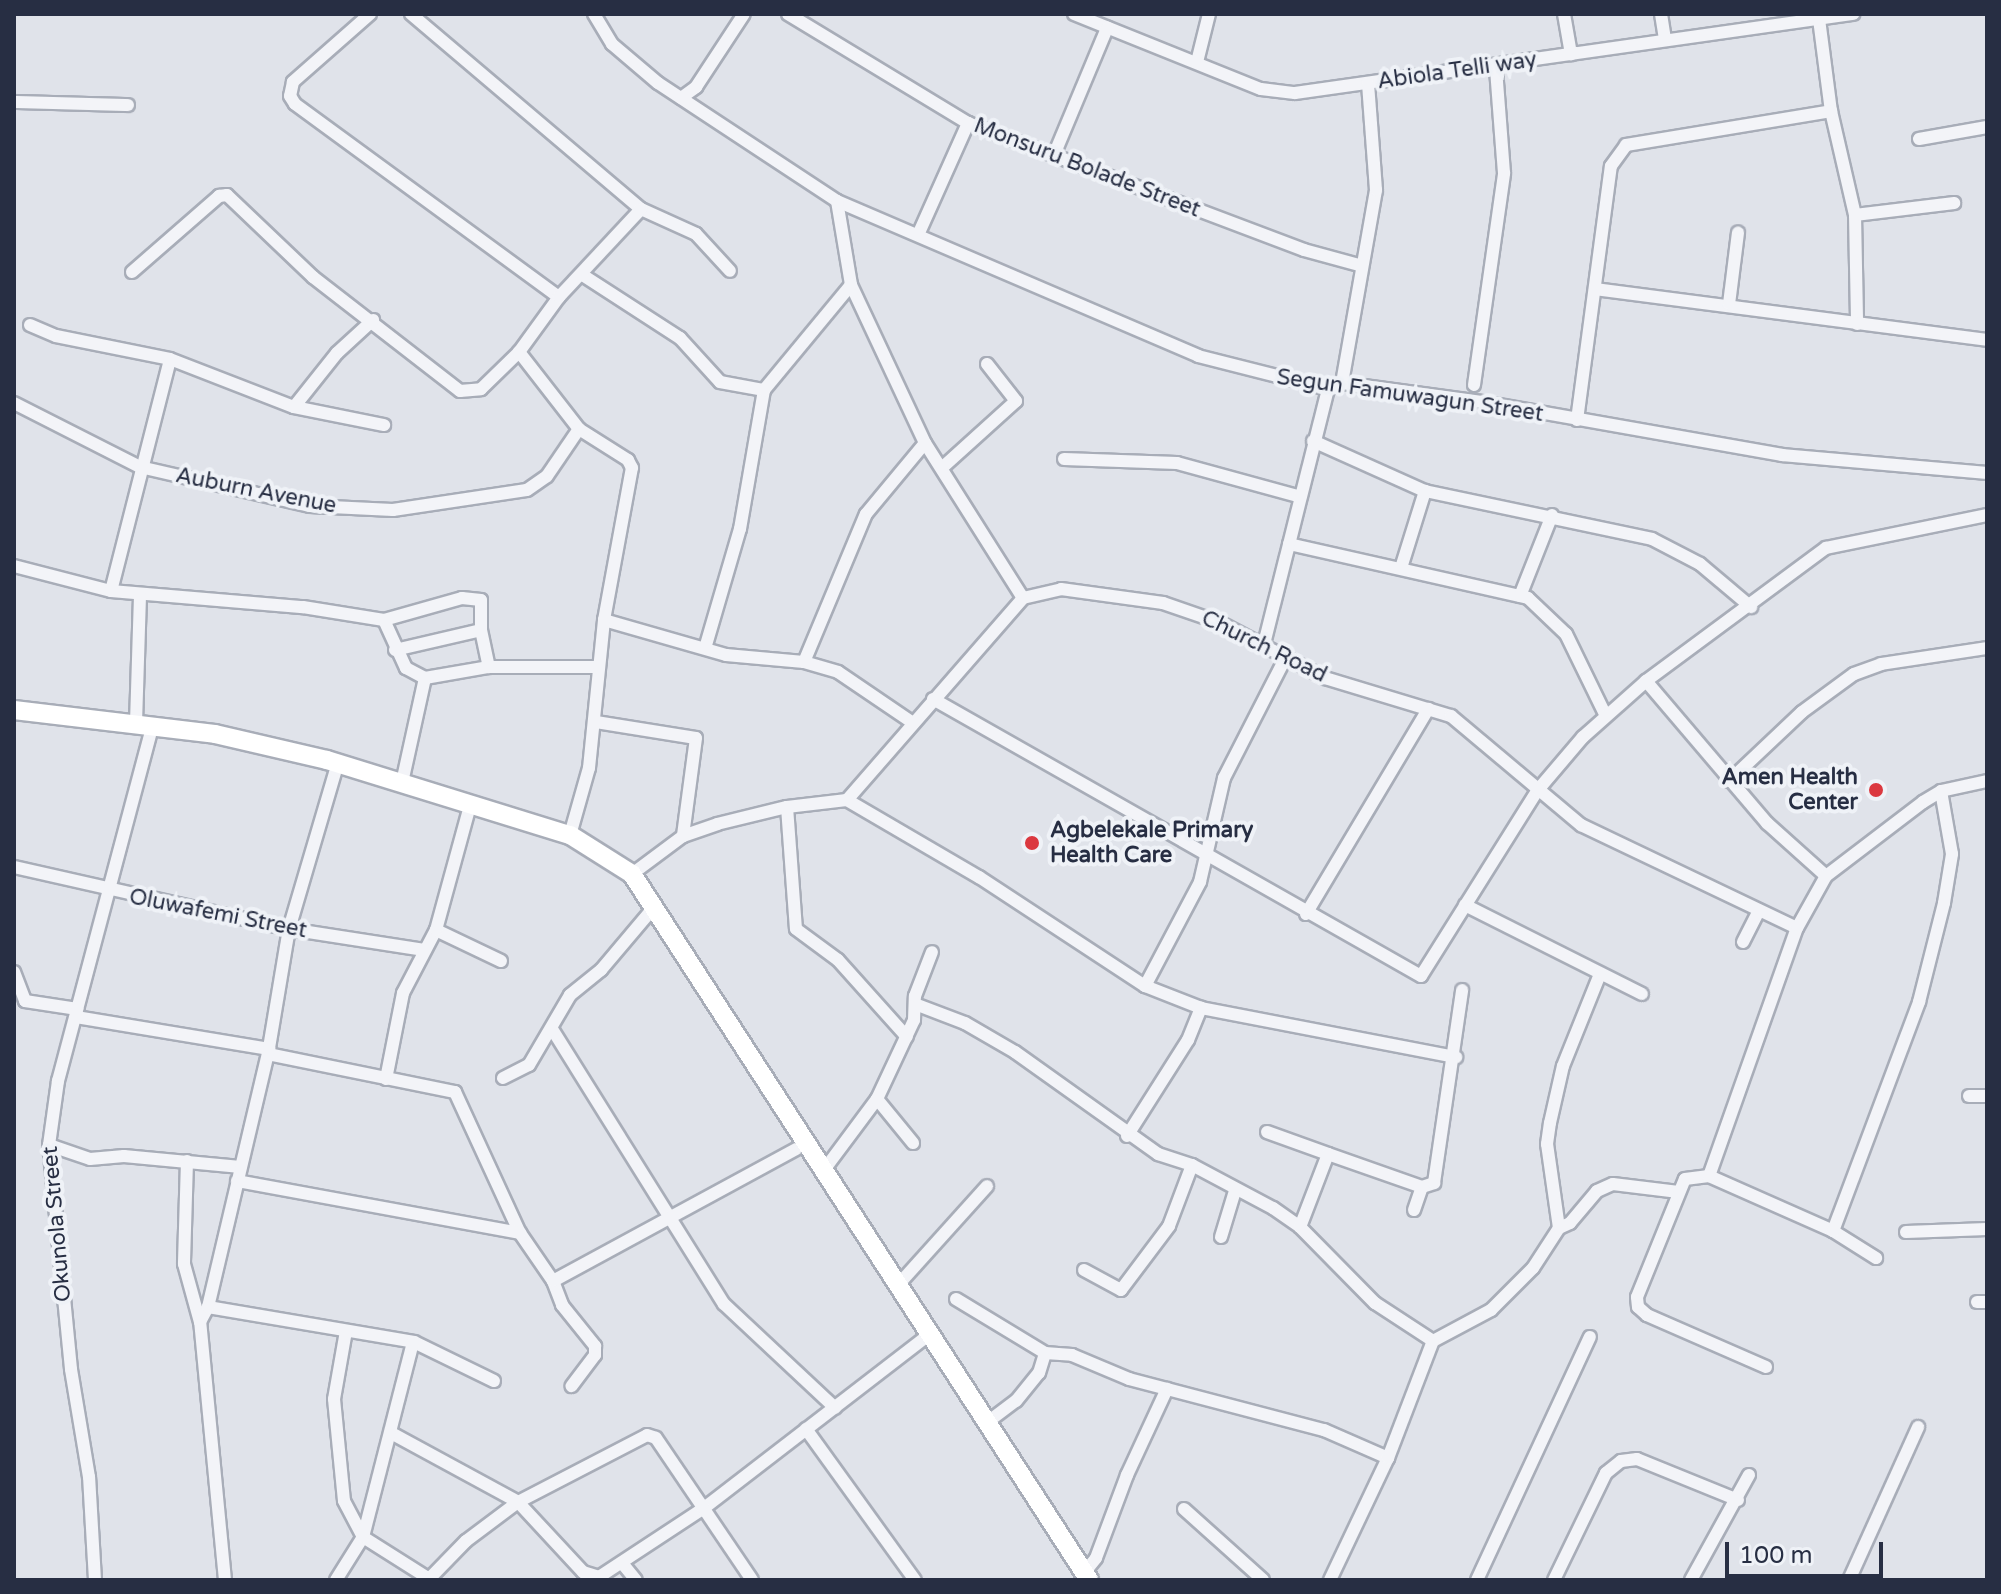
<!DOCTYPE html>
<style>
body{margin:0}
#map{position:relative;width:2001px;height:1594px;overflow:hidden;background:#e0e3ea;font-family:"Varela Round",sans-serif}
div>[style]{position:absolute}
[style*='--x']{left:calc(var(--x)*1px);top:calc(var(--y)*1px);width:calc(var(--w)*1px);rotate:calc(var(--a)*1deg)}
.roads{filter:drop-shadow(2px 0 #a8adb8) drop-shadow(-2px 0 #a8adb8) drop-shadow(0 2px #a8adb8) drop-shadow(0 -2px #a8adb8)}
.minor>*{height:12px;margin:-6px;padding:0 6px;transform-origin:6px;border-radius:6px;background:#f3f4f8}
.primary>*{height:18px;margin:-9px;padding:0 9px;transform-origin:9px;border-radius:9px;background:#fff}
.dots>*{width:22px;height:22px;translate:-50% -50%;box-sizing:border-box;border:4px solid #eff2f7;border-radius:50%}
span{translate:-50% -50%;white-space:nowrap;text-align:center;line-height:1.15;-webkit-text-stroke:8px #eff2f7;paint-order:stroke}
.street-label{font-size:22px;color:#272e43}
.poi-label{font-size:22px;color:#272e43;font-weight:700}
.right{translate:-100% -50%;text-align:right}
.left{translate:0 -50%;text-align:left}
.frame{position:absolute;inset:0;border:16px solid #272e43;pointer-events:none}
.scale{position:absolute;left:1725px;top:1542px;width:158px;height:36px;box-sizing:border-box;border:4px solid #272e43;border-top:0;padding-left:10px;font-size:24px;line-height:28px;white-space:nowrap;color:#272e43;-webkit-text-stroke:6px #eff2f7;paint-order:stroke}
</style>
<div id="map">
<div class="roads">
<div class="minor">
<i style="--x:370;--y:14;--w:103;--a:138.6"></i>
<i style="--x:293;--y:82;--w:14;--a:102"></i>
<i style="--x:290;--y:96;--w:9;--a:58"></i>
<i style="--x:295;--y:104;--w:327;--a:36.2"></i>
<i style="--x:411;--y:14;--w:302;--a:40.3"></i>
<i style="--x:641;--y:209;--w:60;--a:24.4"></i>
<i style="--x:696;--y:234;--w:50;--a:47.4"></i>
<i style="--x:594;--y:14;--w:35;--a:59"></i>
<i style="--x:612;--y:44;--w:60;--a:40.3"></i>
<i style="--x:658;--y:83;--w:214;--a:33.4"></i>
<i style="--x:837;--y:201;--w:393;--a:23.2"></i>
<i style="--x:1198;--y:356;--w:134;--a:14.2"></i>
<i style="--x:1328;--y:389;--w:15;--a:-23"></i>
<i style="--x:1342;--y:383;--w:141;--a:7.7"></i>
<i style="--x:1482;--y:402;--w:305;--a:10"></i>
<i style="--x:1782;--y:455;--w:206;--a:5"></i>
<i style="--x:788;--y:14;--w:210;--a:31.2"></i>
<i style="--x:968;--y:123;--w:359;--a:20.7"></i>
<i style="--x:1304;--y:250;--w:57;--a:15.3"></i>
<i style="--x:1074;--y:14;--w:201;--a:21.9"></i>
<i style="--x:1261;--y:89;--w:34;--a:7"></i>
<i style="--x:1295;--y:93;--w:564;--a:-8.06"></i>
<i style="--x:1564;--y:14;--w:41;--a:80.1"></i>
<i style="--x:1661;--y:14;--w:26;--a:81"></i>
<i style="--x:1819;--y:19;--w:93;--a:82.6"></i>
<i style="--x:1831;--y:111;--w:107;--a:77"></i>
<i style="--x:1855;--y:215;--w:109;--a:88.9"></i>
<i style="--x:1197;--y:62;--w:49;--a:-76"></i>
<i style="--x:681;--y:98;--w:19;--a:-36"></i>
<i style="--x:696;--y:87;--w:87;--a:-56.7"></i>
<i style="--x:14;--y:102;--w:114;--a:1.5"></i>
<i style="--x:1919;--y:139;--w:69;--a:-10"></i>
<i style="--x:1054;--y:155;--w:138;--a:-67.3"></i>
<i style="--x:837;--y:201;--w:85;--a:80.5"></i>
<i style="--x:851;--y:285;--w:174;--a:64.9"></i>
<i style="--x:925;--y:443;--w:183;--a:57.7"></i>
<i style="--x:1855;--y:215;--w:100;--a:-6.9"></i>
<i style="--x:918;--y:235;--w:123;--a:-65.9"></i>
<i style="--x:132;--y:272;--w:116;--a:-41.1"></i>
<i style="--x:219;--y:196;--w:8;--a:-7"></i>
<i style="--x:227;--y:195;--w:119;--a:43.6"></i>
<i style="--x:313;--y:277;--w:186;--a:37.8"></i>
<i style="--x:460;--y:391;--w:21;--a:-5"></i>
<i style="--x:481;--y:389;--w:53;--a:-44.2"></i>
<i style="--x:581;--y:274;--w:118;--a:32.9"></i>
<i style="--x:680;--y:338;--w:59;--a:47.7"></i>
<i style="--x:720;--y:382;--w:45;--a:10.3"></i>
<i style="--x:1595;--y:289;--w:395;--a:7.4"></i>
<i style="--x:1729;--y:304;--w:72;--a:-82.8"></i>
<i style="--x:30;--y:325;--w:28;--a:23"></i>
<i style="--x:56;--y:336;--w:116;--a:11.4"></i>
<i style="--x:170;--y:359;--w:133;--a:21.2"></i>
<i style="--x:294;--y:407;--w:92;--a:11.3"></i>
<i style="--x:1342;--y:383;--w:196;--a:-80"></i>
<i style="--x:1376;--y:190;--w:107;--a:-94.3"></i>
<i style="--x:1474;--y:385;--w:214;--a:-81.9"></i>
<i style="--x:1504;--y:173;--w:105;--a:-94.4"></i>
<i style="--x:14;--y:403;--w:141;--a:26.9"></i>
<i style="--x:140;--y:467;--w:174;--a:12.9"></i>
<i style="--x:310;--y:506;--w:83;--a:2.8"></i>
<i style="--x:393;--y:510;--w:135;--a:-8.5"></i>
<i style="--x:527;--y:490;--w:24;--a:-35"></i>
<i style="--x:547;--y:476;--w:57;--a:-55.8"></i>
<i style="--x:294;--y:407;--w:69;--a:-51.5"></i>
<i style="--x:337;--y:353;--w:49;--a:-42.5"></i>
<i style="--x:1577;--y:420;--w:256;--a:-82.4"></i>
<i style="--x:1611;--y:166;--w:26;--a:-54"></i>
<i style="--x:1626;--y:145;--w:208;--a:-9.4"></i>
<i style="--x:1313;--y:441;--w:123;--a:24.1"></i>
<i style="--x:1425;--y:491;--w:232;--a:11.9"></i>
<i style="--x:1652;--y:539;--w:54;--a:27.5"></i>
<i style="--x:1700;--y:564;--w:67;--a:40.1"></i>
<i style="--x:1064;--y:459;--w:113;--a:2"></i>
<i style="--x:1177;--y:463;--w:125;--a:15.3"></i>
<i style="--x:944;--y:466;--w:97;--a:-42.1"></i>
<i style="--x:1016;--y:401;--w:47;--a:-128.1"></i>
<i style="--x:1289;--y:544;--w:245;--a:12.7"></i>
<i style="--x:1528;--y:598;--w:52;--a:43.5"></i>
<i style="--x:1566;--y:634;--w:91;--a:64"></i>
<i style="--x:14;--y:566;--w:100;--a:14.5"></i>
<i style="--x:111;--y:591;--w:193;--a:4.8"></i>
<i style="--x:303;--y:607;--w:82;--a:9.1"></i>
<i style="--x:384;--y:620;--w:53;--a:65.4"></i>
<i style="--x:406;--y:668;--w:21;--a:28"></i>
<i style="--x:425;--y:678;--w:107;--a:102.4"></i>
<i style="--x:1401;--y:568;--w:81;--a:-72.7"></i>
<i style="--x:111;--y:591;--w:239;--a:-75.7"></i>
<i style="--x:1520;--y:596;--w:87;--a:-68.4"></i>
<i style="--x:384;--y:620;--w:81;--a:-15.8"></i>
<i style="--x:462;--y:598;--w:19;--a:6"></i>
<i style="--x:481;--y:600;--w:30;--a:90"></i>
<i style="--x:481;--y:630;--w:38;--a:78"></i>
<i style="--x:604;--y:620;--w:127;--a:16"></i>
<i style="--x:726;--y:655;--w:78;--a:5.1"></i>
<i style="--x:804;--y:662;--w:35;--a:16"></i>
<i style="--x:838;--y:672;--w:91;--a:34.2"></i>
<i style="--x:1264;--y:644;--w:263;--a:-75.9"></i>
<i style="--x:706;--y:645;--w:121;--a:-73.7"></i>
<i style="--x:740;--y:529;--w:141;--a:-80.2"></i>
<i style="--x:764;--y:390;--w:136;--a:-50.4"></i>
<i style="--x:395;--y:650;--w:88;--a:-13.1"></i>
<i style="--x:804;--y:662;--w:160;--a:-67.3"></i>
<i style="--x:866;--y:514;--w:92;--a:-50.3"></i>
<i style="--x:425;--y:678;--w:65;--a:-9.8"></i>
<i style="--x:489;--y:667;--w:110;--a:0"></i>
<i style="--x:1646;--y:681;--w:187;--a:49.6"></i>
<i style="--x:1767;--y:823;--w:79;--a:41.9"></i>
<i style="--x:933;--y:699;--w:561;--a:29.58"></i>
<i style="--x:1421;--y:976;--w:218;--a:-57.9"></i>
<i style="--x:1537;--y:791;--w:71;--a:-49.6"></i>
<i style="--x:1583;--y:737;--w:84;--a:-41.6"></i>
<i style="--x:1646;--y:681;--w:224;--a:-36.5"></i>
<i style="--x:1826;--y:548;--w:164;--a:-11.6"></i>
<i style="--x:596;--y:722;--w:101;--a:9.1"></i>
<i style="--x:696;--y:738;--w:99;--a:97.6"></i>
<i style="--x:136;--y:723;--w:129;--a:-88.2"></i>
<i style="--x:1729;--y:781;--w:100;--a:-43.4"></i>
<i style="--x:1802;--y:712;--w:64;--a:-36.2"></i>
<i style="--x:1854;--y:674;--w:29;--a:-20"></i>
<i style="--x:1881;--y:664;--w:107;--a:-8.6"></i>
<i style="--x:847;--y:800;--w:153;--a:30.3"></i>
<i style="--x:979;--y:877;--w:199;--a:33.3"></i>
<i style="--x:1145;--y:986;--w:60;--a:21.4"></i>
<i style="--x:1201;--y:1008;--w:260;--a:10.9"></i>
<i style="--x:787;--y:807;--w:122;--a:85.8"></i>
<i style="--x:796;--y:929;--w:52;--a:36.4"></i>
<i style="--x:838;--y:960;--w:103;--a:48.1"></i>
<i style="--x:570;--y:835;--w:70;--a:-74.2"></i>
<i style="--x:589;--y:768;--w:149;--a:-84.2"></i>
<i style="--x:604;--y:620;--w:155;--a:-79.6"></i>
<i style="--x:632;--y:468;--w:9;--a:-117"></i>
<i style="--x:628;--y:460;--w:58;--a:-147.7"></i>
<i style="--x:579;--y:429;--w:98;--a:-127.9"></i>
<i style="--x:519;--y:352;--w:68;--a:-54"></i>
<i style="--x:559;--y:297;--w:120;--a:-47"></i>
<i style="--x:14;--y:867;--w:282;--a:12.7"></i>
<i style="--x:289;--y:929;--w:137;--a:8.8"></i>
<i style="--x:632;--y:874;--w:64;--a:-36.7"></i>
<i style="--x:683;--y:836;--w:36;--a:-19"></i>
<i style="--x:717;--y:824;--w:72;--a:-13.7"></i>
<i style="--x:787;--y:807;--w:60;--a:-6.7"></i>
<i style="--x:847;--y:800;--w:268;--a:-48.9"></i>
<i style="--x:1023;--y:598;--w:39;--a:-13"></i>
<i style="--x:1061;--y:589;--w:103;--a:7.8"></i>
<i style="--x:1163;--y:603;--w:61;--a:19"></i>
<i style="--x:1221;--y:623;--w:118;--a:27.9"></i>
<i style="--x:1325;--y:678;--w:132;--a:16.8"></i>
<i style="--x:1451;--y:716;--w:170;--a:40"></i>
<i style="--x:1581;--y:825;--w:239;--a:25.5"></i>
<i style="--x:1465;--y:905;--w:198;--a:26.7"></i>
<i style="--x:1306;--y:914;--w:239;--a:-59.2"></i>
<i style="--x:436;--y:930;--w:72;--a:25.5"></i>
<i style="--x:1743;--y:942;--w:33;--a:-63"></i>
<i style="--x:14;--y:972;--w:31;--a:69"></i>
<i style="--x:25;--y:1001;--w:53;--a:8.7"></i>
<i style="--x:1145;--y:986;--w:118;--a:-62.1"></i>
<i style="--x:1200;--y:882;--w:107;--a:-77"></i>
<i style="--x:1224;--y:778;--w:134;--a:-62.9"></i>
<i style="--x:915;--y:1004;--w:53;--a:20.8"></i>
<i style="--x:965;--y:1023;--w:58;--a:30.1"></i>
<i style="--x:1015;--y:1052;--w:176;--a:35.5"></i>
<i style="--x:1158;--y:1154;--w:36;--a:18"></i>
<i style="--x:1192;--y:1165;--w:92;--a:28"></i>
<i style="--x:1273;--y:1208;--w:33;--a:35"></i>
<i style="--x:1300;--y:1227;--w:107;--a:45.4"></i>
<i style="--x:1375;--y:1303;--w:69;--a:33.2"></i>
<i style="--x:1433;--y:1341;--w:66;--a:-28.1"></i>
<i style="--x:1491;--y:1310;--w:59;--a:-45"></i>
<i style="--x:1533;--y:1268;--w:48;--a:-57"></i>
<i style="--x:1559;--y:1228;--w:85;--a:-98.1"></i>
<i style="--x:1547;--y:1144;--w:21;--a:-82"></i>
<i style="--x:1550;--y:1123;--w:58;--a:-77.2"></i>
<i style="--x:1563;--y:1066;--w:99;--a:-68.1"></i>
<i style="--x:76;--y:1017;--w:196;--a:9.4"></i>
<i style="--x:552;--y:1029;--w:324;--a:58"></i>
<i style="--x:724;--y:1304;--w:152;--a:43.1"></i>
<i style="--x:268;--y:1054;--w:191;--a:11.5"></i>
<i style="--x:455;--y:1092;--w:155;--a:65.3"></i>
<i style="--x:520;--y:1233;--w:58;--a:55.5"></i>
<i style="--x:553;--y:1281;--w:26;--a:69"></i>
<i style="--x:562;--y:1305;--w:53;--a:51.2"></i>
<i style="--x:595;--y:1346;--w:9;--a:90"></i>
<i style="--x:595;--y:1355;--w:39;--a:127"></i>
<i style="--x:503;--y:1078;--w:29;--a:-27"></i>
<i style="--x:529;--y:1065;--w:81;--a:-59.6"></i>
<i style="--x:570;--y:995;--w:40;--a:-39"></i>
<i style="--x:601;--y:970;--w:76;--a:-49.8"></i>
<i style="--x:386;--y:1079;--w:88;--a:-78.8"></i>
<i style="--x:403;--y:993;--w:71;--a:-62.4"></i>
<i style="--x:436;--y:930;--w:121;--a:-74.7"></i>
<i style="--x:1969;--y:1096;--w:18;--a:0"></i>
<i style="--x:877;--y:1099;--w:57;--a:50.7"></i>
<i style="--x:1267;--y:1132;--w:65;--a:19.8"></i>
<i style="--x:1127;--y:1136;--w:114;--a:-57.6"></i>
<i style="--x:1188;--y:1040;--w:35;--a:-68"></i>
<i style="--x:49;--y:1145;--w:43;--a:18.9"></i>
<i style="--x:90;--y:1159;--w:34;--a:-5"></i>
<i style="--x:124;--y:1156;--w:117;--a:5.4"></i>
<i style="--x:187;--y:1161;--w:103;--a:91.7"></i>
<i style="--x:184;--y:1264;--w:60;--a:74.6"></i>
<i style="--x:824;--y:1170;--w:89;--a:-53.3"></i>
<i style="--x:877;--y:1099;--w:87;--a:-64.9"></i>
<i style="--x:914;--y:1020;--w:24;--a:-88"></i>
<i style="--x:915;--y:996;--w:47;--a:-68.9"></i>
<i style="--x:1709;--y:1176;--w:136;--a:23.9"></i>
<i style="--x:1833;--y:1231;--w:51;--a:32.1"></i>
<i style="--x:237;--y:1181;--w:288;--a:10.4"></i>
<i style="--x:1414;--y:1210;--w:24;--a:-71"></i>
<i style="--x:1300;--y:1227;--w:78;--a:-69"></i>
<i style="--x:1328;--y:1154;--w:100;--a:19.3"></i>
<i style="--x:1422;--y:1187;--w:13;--a:-18"></i>
<i style="--x:1434;--y:1183;--w:195;--a:-81.7"></i>
<i style="--x:1559;--y:1228;--w:12;--a:-24"></i>
<i style="--x:1570;--y:1223;--w:42;--a:-49.8"></i>
<i style="--x:1597;--y:1191;--w:17;--a:-24"></i>
<i style="--x:1613;--y:1184;--w:66;--a:6.9"></i>
<i style="--x:1833;--y:1231;--w:245;--a:-69.4"></i>
<i style="--x:1919;--y:1002;--w:102;--a:-75.8"></i>
<i style="--x:1944;--y:903;--w:50;--a:-80.7"></i>
<i style="--x:1952;--y:854;--w:64;--a:-99.9"></i>
<i style="--x:1906;--y:1232;--w:81;--a:-2.1"></i>
<i style="--x:1221;--y:1237;--w:48;--a:-73.1"></i>
<i style="--x:1084;--y:1270;--w:42;--a:28.4"></i>
<i style="--x:1121;--y:1290;--w:80;--a:-53.1"></i>
<i style="--x:1169;--y:1226;--w:65;--a:-69.3"></i>
<i style="--x:553;--y:1281;--w:277;--a:-28.5"></i>
<i style="--x:898;--y:1285;--w:133;--a:-48"></i>
<i style="--x:956;--y:1299;--w:104;--a:31.2"></i>
<i style="--x:1977;--y:1302;--w:10;--a:0"></i>
<i style="--x:208;--y:1307;--w:209;--a:9.6"></i>
<i style="--x:414;--y:1342;--w:89;--a:26"></i>
<i style="--x:346;--y:1331;--w:69;--a:100"></i>
<i style="--x:334;--y:1399;--w:102;--a:84.4"></i>
<i style="--x:344;--y:1501;--w:41;--a:62.2"></i>
<i style="--x:363;--y:1537;--w:80;--a:32.3"></i>
<i style="--x:1766;--y:1367;--w:130;--a:-156.4"></i>
<i style="--x:1647;--y:1315;--w:12;--a:-138"></i>
<i style="--x:1638;--y:1307;--w:10;--a:-96"></i>
<i style="--x:1637;--y:1297;--w:127;--a:-67.9"></i>
<i style="--x:1685;--y:1179;--w:24;--a:-7"></i>
<i style="--x:1709;--y:1176;--w:263;--a:-70.5"></i>
<i style="--x:1797;--y:928;--w:60;--a:-60.9"></i>
<i style="--x:1826;--y:876;--w:122;--a:-37.3"></i>
<i style="--x:1923;--y:802;--w:21;--a:-31"></i>
<i style="--x:1941;--y:791;--w:47;--a:-12.3"></i>
<i style="--x:985;--y:1424;--w:39;--a:-37"></i>
<i style="--x:1016;--y:1401;--w:36;--a:-51"></i>
<i style="--x:1039;--y:1373;--w:21;--a:-73"></i>
<i style="--x:1045;--y:1353;--w:27;--a:4"></i>
<i style="--x:1072;--y:1355;--w:62;--a:22.8"></i>
<i style="--x:1129;--y:1379;--w:202;--a:14.7"></i>
<i style="--x:1324;--y:1430;--w:70;--a:23.6"></i>
<i style="--x:806;--y:1429;--w:186;--a:54.2"></i>
<i style="--x:393;--y:1434;--w:142;--a:28.5"></i>
<i style="--x:518;--y:1502;--w:96;--a:47.1"></i>
<i style="--x:583;--y:1572;--w:17;--a:17"></i>
<i style="--x:599;--y:1577;--w:126;--a:-33.3"></i>
<i style="--x:704;--y:1508;--w:284;--a:-37.6"></i>
<i style="--x:1184;--y:1509;--w:106;--a:41.9"></i>
<i style="--x:622;--y:1563;--w:22;--a:51"></i>
<i style="--x:1084;--y:1573;--w:19;--a:-51"></i>
<i style="--x:1096;--y:1558;--w:89;--a:-69.5"></i>
<i style="--x:1127;--y:1475;--w:95;--a:-65.1"></i>
<i style="--x:429;--y:1579;--w:53;--a:-45.8"></i>
<i style="--x:466;--y:1541;--w:65;--a:-36.9"></i>
<i style="--x:518;--y:1502;--w:145;--a:-27.4"></i>
<i style="--x:647;--y:1435;--w:9;--a:18"></i>
<i style="--x:656;--y:1438;--w:171;--a:55.9"></i>
<i style="--x:95;--y:1580;--w:103;--a:-93.3"></i>
<i style="--x:89;--y:1477;--w:109;--a:-99.5"></i>
<i style="--x:71;--y:1369;--w:225;--a:-95.6"></i>
<i style="--x:49;--y:1145;--w:65;--a:-82"></i>
<i style="--x:58;--y:1081;--w:358;--a:-75.1"></i>
<i style="--x:225;--y:1580;--w:259;--a:-95.5"></i>
<i style="--x:200;--y:1322;--w:17;--a:-62"></i>
<i style="--x:208;--y:1307;--w:260;--a:-76.7"></i>
<i style="--x:268;--y:1054;--w:127;--a:-80.5"></i>
<i style="--x:289;--y:929;--w:163;--a:-73.6"></i>
<i style="--x:336;--y:1580;--w:51;--a:-57.9"></i>
<i style="--x:363;--y:1537;--w:201;--a:-75.6"></i>
<i style="--x:1330;--y:1580;--w:135;--a:-64.6"></i>
<i style="--x:1388;--y:1458;--w:125;--a:-69"></i>
<i style="--x:1477;--y:1580;--w:268;--a:-65.1"></i>
<i style="--x:1554;--y:1580;--w:119;--a:-64.1"></i>
<i style="--x:1606;--y:1473;--w:19;--a:-39"></i>
<i style="--x:1621;--y:1461;--w:16;--a:-7"></i>
<i style="--x:1637;--y:1459;--w:109;--a:22.1"></i>
<i style="--x:1691;--y:1580;--w:120;--a:-61.1"></i>
<i style="--x:1849;--y:1580;--w:168;--a:-65.7"></i>
</div>
<div class="primary">
<i style="--x:14;--y:710;--w:202;--a:6.8"></i>
<i style="--x:215;--y:734;--w:115;--a:13.1"></i>
<i style="--x:327;--y:760;--w:254;--a:17.2"></i>
<i style="--x:570;--y:835;--w:73;--a:32.2"></i>
<i style="--x:632;--y:874;--w:841;--a:57.08"></i>
</div>
</div>
<div class="dots">
<i style="left:1876px;top:790px;background:#db383f"></i>
<i style="left:1032px;top:843px;background:#db383f"></i>
</div>
<div class="street-label">
<span style="left:1457px;top:71px;rotate:-8deg">Abiola Telli way</span>
<span style="left:1087px;top:168px;rotate:21deg">Monsuru Bolade Street</span>
<span style="left:1410px;top:396px;rotate:8deg">Segun Famuwagun Street</span>
<span style="left:256px;top:491px;rotate:11deg">Auburn Avenue</span>
<span style="left:1264px;top:647px;rotate:26deg">Church Road</span>
<span style="left:218px;top:914px;rotate:11deg">Oluwafemi Street</span>
<span style="left:57px;top:1224px;rotate:-95deg">Okunola Street</span>
</div>
<div class="poi-label">
<span class="right" style="left:1858px;top:790px">Amen Health<br>Center</span>
<span class="left" style="left:1050px;top:843px">Agbelekale Primary<br>Health Care</span>
</div>
<div class="frame"></div>
<div class="scale">100 m</div>
</div>
